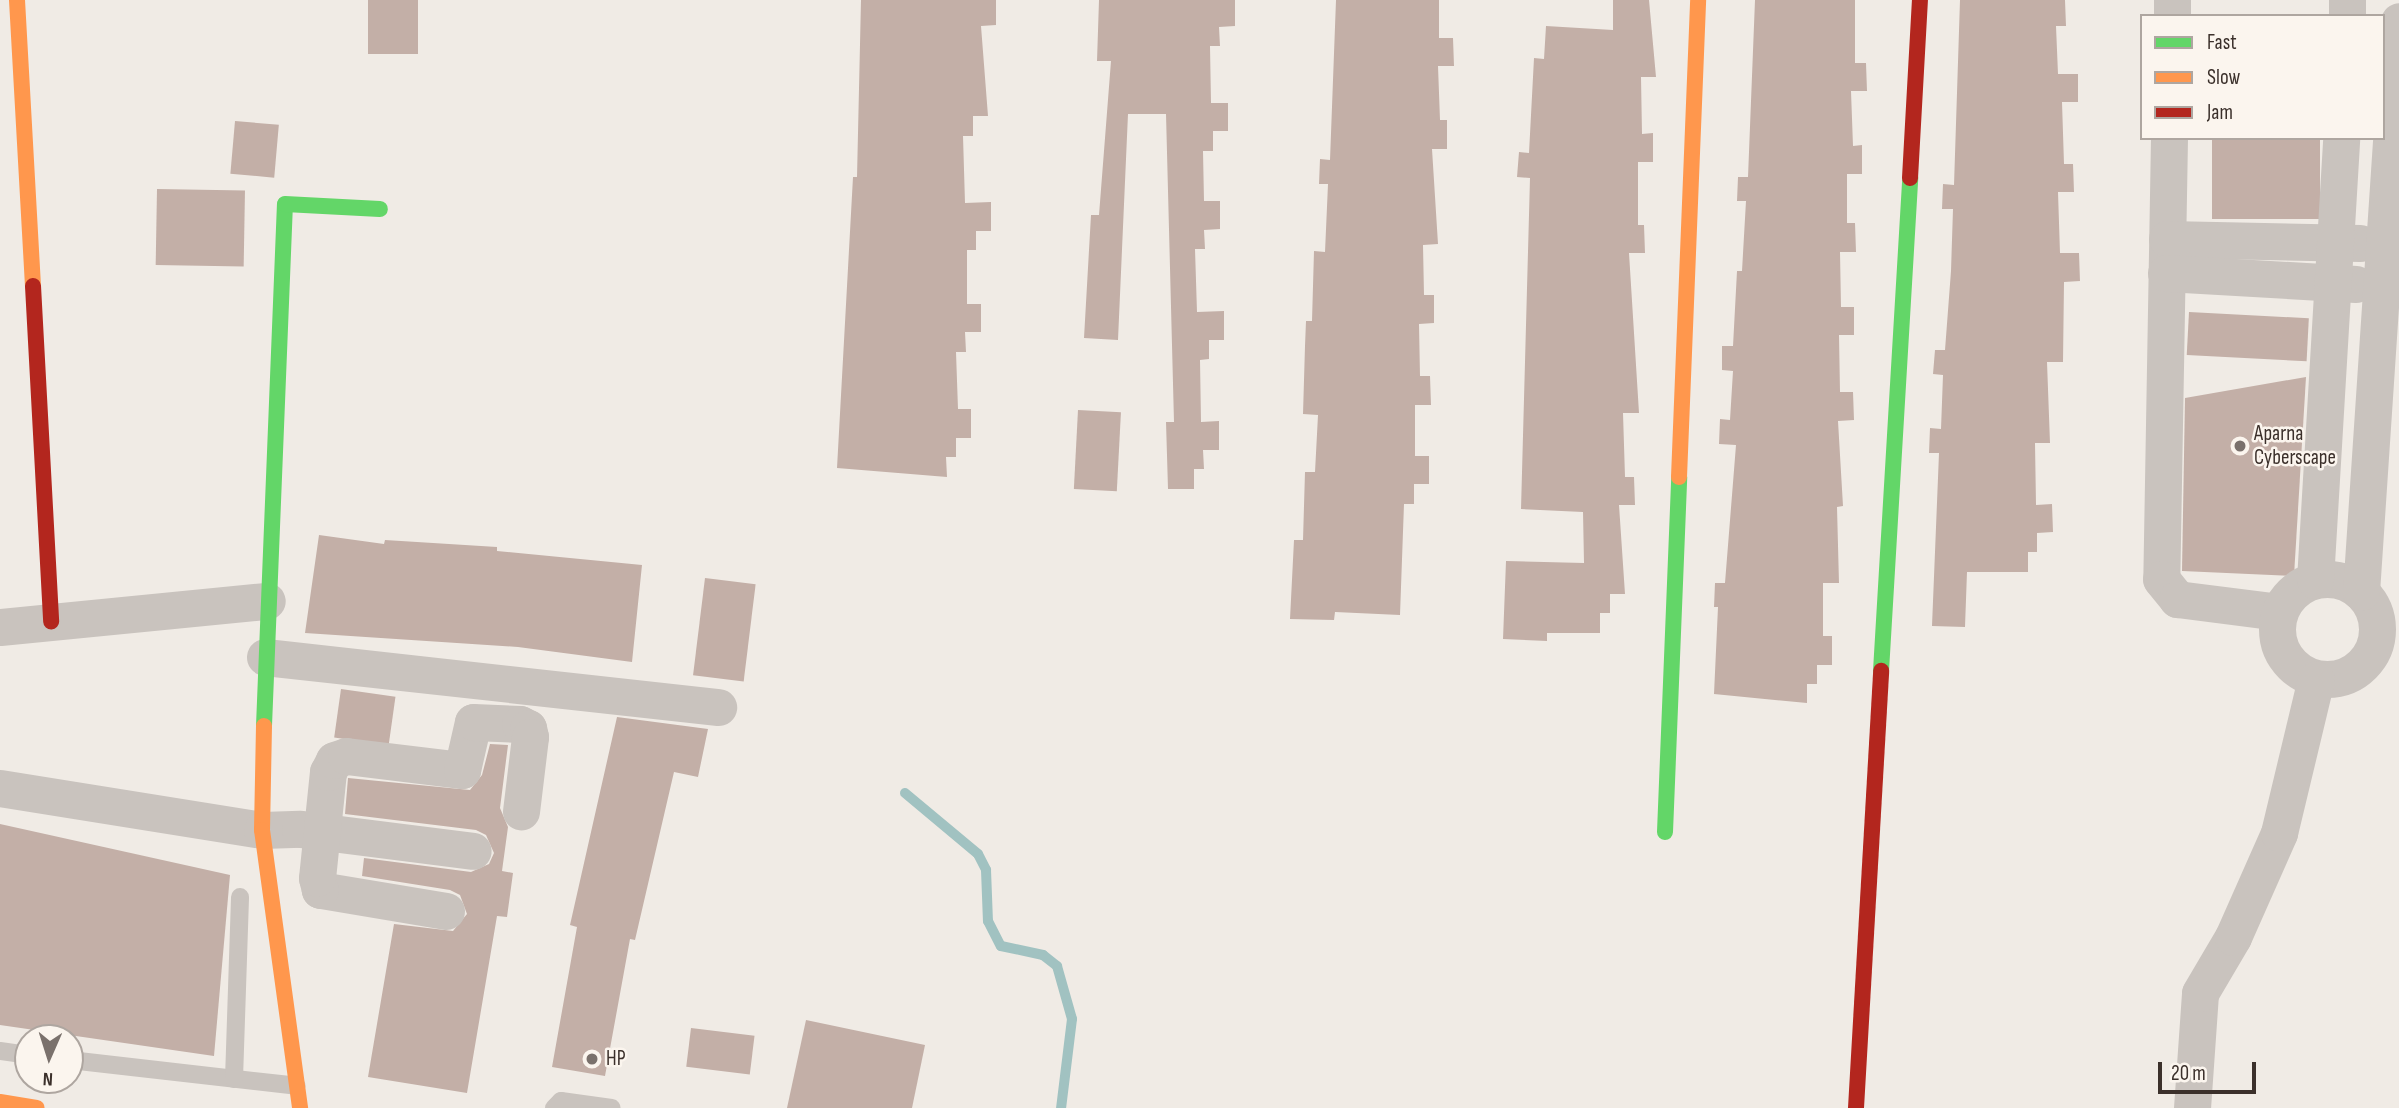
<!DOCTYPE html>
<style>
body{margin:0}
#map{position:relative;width:2399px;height:1108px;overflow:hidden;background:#f0ebe5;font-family:"Sofia Sans Condensed",sans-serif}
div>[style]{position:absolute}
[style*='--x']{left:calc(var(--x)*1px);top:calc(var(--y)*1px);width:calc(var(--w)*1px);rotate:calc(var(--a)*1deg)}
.stream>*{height:10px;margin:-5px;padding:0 5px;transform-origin:5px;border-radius:5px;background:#a1c2c1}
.building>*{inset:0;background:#c3afa7;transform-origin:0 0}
.lane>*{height:18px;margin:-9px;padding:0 9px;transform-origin:9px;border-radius:9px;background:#c9c3be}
.street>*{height:37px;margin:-18.5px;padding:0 18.5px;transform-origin:18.5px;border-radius:18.5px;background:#c9c3be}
.street>.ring{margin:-18.5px;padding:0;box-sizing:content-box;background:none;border:37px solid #c9c3be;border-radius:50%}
.fast>*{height:16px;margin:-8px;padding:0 8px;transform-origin:8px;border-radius:8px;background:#63d668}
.slow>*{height:16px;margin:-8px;padding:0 8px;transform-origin:8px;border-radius:8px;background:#ff974d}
.jam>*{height:16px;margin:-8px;padding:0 8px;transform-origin:8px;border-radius:8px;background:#b3261e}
.dots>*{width:19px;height:19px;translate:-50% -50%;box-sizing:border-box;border:4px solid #fbf5ee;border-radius:50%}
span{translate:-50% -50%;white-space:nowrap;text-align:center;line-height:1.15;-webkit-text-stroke:5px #fbf5ee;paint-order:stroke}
.poi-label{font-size:21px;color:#3b302b}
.left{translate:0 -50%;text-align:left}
.legend{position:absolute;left:2140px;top:14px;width:245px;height:126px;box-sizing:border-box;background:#fbf5ee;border:2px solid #aea6a0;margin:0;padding:9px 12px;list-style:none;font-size:21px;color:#3b302b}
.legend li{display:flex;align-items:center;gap:14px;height:35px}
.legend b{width:35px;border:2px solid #aea6a0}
.north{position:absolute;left:14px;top:1024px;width:70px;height:70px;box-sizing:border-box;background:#fbf5ee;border:2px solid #aea6a0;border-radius:50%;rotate:183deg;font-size:19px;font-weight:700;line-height:28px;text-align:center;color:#3b302b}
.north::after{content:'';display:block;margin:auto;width:24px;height:32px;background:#7a716c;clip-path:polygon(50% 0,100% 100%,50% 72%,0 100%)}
.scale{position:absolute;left:2158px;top:1062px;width:98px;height:32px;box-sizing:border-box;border:4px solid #3b302b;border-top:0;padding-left:9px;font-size:21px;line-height:24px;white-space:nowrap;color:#3b302b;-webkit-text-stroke:5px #fbf5ee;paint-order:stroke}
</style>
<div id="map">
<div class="stream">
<i style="--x:905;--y:793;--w:95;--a:39.9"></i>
<i style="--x:978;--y:854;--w:18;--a:63"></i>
<i style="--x:986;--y:870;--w:51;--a:87.8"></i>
<i style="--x:988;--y:921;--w:28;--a:63"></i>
<i style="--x:1001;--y:946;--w:43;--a:12.1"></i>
<i style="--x:1043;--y:955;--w:18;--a:38"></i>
<i style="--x:1057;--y:966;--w:55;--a:74.2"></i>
<i style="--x:1072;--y:1019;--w:90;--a:97"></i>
</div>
<div class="building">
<i style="left:368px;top:0;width:50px;height:54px"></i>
<i style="clip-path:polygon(861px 0,996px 0,996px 25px,981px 26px,988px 116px,973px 116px,973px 136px,963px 136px,965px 203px,991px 202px,991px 231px,976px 231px,976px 250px,967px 250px,967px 304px,981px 304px,981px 332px,965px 332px,966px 352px,956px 352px,958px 409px,971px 409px,971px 438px,956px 438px,956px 457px,946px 457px,947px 477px,837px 468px,853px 177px,857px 177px)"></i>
<i style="clip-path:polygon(1099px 0,1235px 0,1235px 26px,1219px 27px,1220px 46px,1210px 46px,1211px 103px,1228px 103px,1228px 131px,1213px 131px,1213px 151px,1203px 151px,1204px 201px,1220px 201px,1220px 229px,1204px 230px,1205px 249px,1195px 249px,1197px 312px,1224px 311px,1224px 340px,1209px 340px,1209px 359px,1200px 360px,1201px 422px,1219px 421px,1219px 450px,1203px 450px,1204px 469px,1194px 469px,1194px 489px,1168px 489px,1166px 422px,1174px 422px,1166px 114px,1128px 114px,1118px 340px,1084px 338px,1091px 215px,1099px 215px,1111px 61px,1097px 61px)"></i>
<i style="clip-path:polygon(1336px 0,1439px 0,1439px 38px,1453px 38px,1454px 66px,1438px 66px,1440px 120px,1447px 120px,1447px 149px,1432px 149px,1438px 244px,1423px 245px,1424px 295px,1434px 295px,1434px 323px,1419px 324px,1420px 376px,1430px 376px,1431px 405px,1415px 405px,1415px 456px,1429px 456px,1429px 484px,1414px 484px,1414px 504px,1404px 504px,1400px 615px,1335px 612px,1334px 620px,1290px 619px,1294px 540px,1303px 540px,1305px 472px,1315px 472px,1318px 415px,1303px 414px,1305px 346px,1306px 321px,1312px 321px,1314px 251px,1325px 252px,1328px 184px,1319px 184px,1320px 159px,1330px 160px)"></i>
<i style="clip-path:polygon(1613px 0,1649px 0,1656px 77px,1641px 77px,1642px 134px,1653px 133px,1653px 162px,1638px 162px,1638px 225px,1644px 225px,1645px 253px,1629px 253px,1639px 413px,1623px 413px,1625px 477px,1634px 477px,1635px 505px,1619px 505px,1625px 594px,1610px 594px,1610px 613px,1600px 613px,1600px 633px,1547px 633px,1547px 641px,1503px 639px,1506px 561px,1584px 563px,1583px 512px,1521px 509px,1530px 178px,1517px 177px,1519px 152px,1529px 153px,1534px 58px,1544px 59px,1546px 26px,1613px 30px)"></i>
<i style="clip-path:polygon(1755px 0,1855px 0,1855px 63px,1866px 63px,1867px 91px,1851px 91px,1853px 146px,1862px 145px,1862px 174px,1847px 174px,1847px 223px,1855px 223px,1856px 252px,1840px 252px,1841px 307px,1854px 307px,1854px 335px,1839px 335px,1840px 392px,1853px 392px,1854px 420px,1838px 421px,1843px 506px,1837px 507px,1839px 583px,1823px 583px,1823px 636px,1832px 636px,1832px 665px,1817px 665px,1817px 684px,1807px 684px,1807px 703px,1714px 694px,1718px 607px,1714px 607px,1715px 583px,1725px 583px,1736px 445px,1719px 444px,1720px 419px,1730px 420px,1733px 371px,1722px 370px,1722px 346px,1733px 346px,1737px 271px,1742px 271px,1746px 201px,1737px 201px,1738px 177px,1748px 177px)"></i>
<i style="clip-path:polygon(1960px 0,2065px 0,2066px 26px,2056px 26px,2058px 74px,2078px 74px,2078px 102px,2062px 102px,2064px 164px,2073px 164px,2074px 192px,2058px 192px,2060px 253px,2079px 253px,2080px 281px,2064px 282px,2063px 362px,2047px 362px,2050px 443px,2035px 443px,2036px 505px,2052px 504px,2053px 532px,2037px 533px,2037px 552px,2028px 552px,2028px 572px,1967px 572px,1965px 627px,1932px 626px,1939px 453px,1929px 453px,1930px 428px,1941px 429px,1943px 375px,1933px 374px,1935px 350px,1945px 350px,1951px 271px,1953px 209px,1942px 209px,1943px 184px,1954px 185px)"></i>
<i style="left:235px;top:121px;width:44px;height:53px;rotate:5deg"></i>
<i style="left:2212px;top:138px;width:108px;height:81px"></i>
<i style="left:157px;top:189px;width:88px;height:76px;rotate:1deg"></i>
<i style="left:2189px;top:312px;width:120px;height:43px;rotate:3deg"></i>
<i style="clip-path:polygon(2306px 377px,2294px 576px,2182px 571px,2185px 398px)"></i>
<i style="left:1078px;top:410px;width:43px;height:79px;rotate:3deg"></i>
<i style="clip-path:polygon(319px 535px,384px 544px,385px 540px,497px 547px,497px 551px,642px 565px,632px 662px,518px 647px,305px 633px)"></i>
<i style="left:705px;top:578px;width:51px;height:98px;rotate:7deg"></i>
<i style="left:341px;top:689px;width:55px;height:49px;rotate:8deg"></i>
<i style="clip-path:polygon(617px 717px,708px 729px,698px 777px,674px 772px,635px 940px,630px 939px,605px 1076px,552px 1067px,577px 927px,570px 925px)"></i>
<i style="clip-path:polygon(490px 744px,508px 745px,500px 808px,508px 827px,502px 871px,513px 873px,507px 917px,497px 916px,467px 1093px,368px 1077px,394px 924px,453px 931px,467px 914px,460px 895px,450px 890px,362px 876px,364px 858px,471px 872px,489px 864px,494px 853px,486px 835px,476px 830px,345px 814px,348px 778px,470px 790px,482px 775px)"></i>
<i style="clip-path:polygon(0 824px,230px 875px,214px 1056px,0 1025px)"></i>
<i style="clip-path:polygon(806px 1020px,925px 1045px,912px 1108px,787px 1108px)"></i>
<i style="left:691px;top:1028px;width:64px;height:39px;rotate:7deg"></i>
</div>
<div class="lane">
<i style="--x:0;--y:1051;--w:28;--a:8"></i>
<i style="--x:70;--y:1060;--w:228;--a:6.5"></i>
<i style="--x:234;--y:1079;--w:182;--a:-88.1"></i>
<i style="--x:554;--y:1108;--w:10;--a:-45"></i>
<i style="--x:561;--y:1101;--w:51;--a:7.8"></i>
</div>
<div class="street">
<i style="--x:2172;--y:16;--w:16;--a:-90"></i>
<i style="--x:2347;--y:16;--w:16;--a:-90"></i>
<i style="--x:2169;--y:138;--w:441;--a:91"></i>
<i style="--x:2161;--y:579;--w:26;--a:51"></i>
<i style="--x:2177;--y:599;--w:102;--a:7.3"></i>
<i style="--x:2167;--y:239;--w:193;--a:1.2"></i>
<i style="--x:2166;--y:273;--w:190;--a:3.3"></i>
<i class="ring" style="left:2277px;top:579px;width:63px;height:63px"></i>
<i style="--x:2315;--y:580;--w:443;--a:-86.6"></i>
<i style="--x:2361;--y:592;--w:572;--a:-86.19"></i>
<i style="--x:0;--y:627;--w:268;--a:-5.6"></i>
<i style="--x:265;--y:657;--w:456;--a:6.3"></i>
<i style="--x:0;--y:788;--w:265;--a:9.1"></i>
<i style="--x:262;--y:830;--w:38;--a:-2"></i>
<i style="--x:300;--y:829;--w:174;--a:7.2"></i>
<i style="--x:446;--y:911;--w:128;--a:-170.5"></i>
<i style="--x:320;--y:890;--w:12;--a:-104"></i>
<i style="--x:317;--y:878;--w:107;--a:-84.1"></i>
<i style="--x:328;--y:772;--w:13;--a:-63"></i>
<i style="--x:334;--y:760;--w:13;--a:-18"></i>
<i style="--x:346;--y:756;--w:117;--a:6.9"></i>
<i style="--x:462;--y:770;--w:49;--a:-77.1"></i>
<i style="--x:473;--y:722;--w:47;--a:2.4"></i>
<i style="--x:520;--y:724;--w:9;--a:27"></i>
<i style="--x:528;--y:728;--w:9;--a:77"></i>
<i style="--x:530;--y:737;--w:75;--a:96.9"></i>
<i style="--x:2192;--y:1108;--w:115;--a:-86"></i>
<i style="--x:2200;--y:993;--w:65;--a:-59.5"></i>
<i style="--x:2233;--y:937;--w:114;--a:-66.1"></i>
<i style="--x:2279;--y:833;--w:158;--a:-76.5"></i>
</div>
<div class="fast">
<i style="--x:1881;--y:671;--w:494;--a:-86.6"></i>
<i style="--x:264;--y:726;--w:522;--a:-87.7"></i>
<i style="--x:285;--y:204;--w:95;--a:3"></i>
<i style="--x:1665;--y:832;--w:355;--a:-87.7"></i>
</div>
<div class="slow">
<i style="--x:17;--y:0;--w:286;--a:86.8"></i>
<i style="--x:1679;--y:477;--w:477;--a:-87.7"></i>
<i style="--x:264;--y:726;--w:104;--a:91.1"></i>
<i style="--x:262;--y:830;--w:281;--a:82.2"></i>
<i style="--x:0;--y:1102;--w:37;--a:9"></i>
</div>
<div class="jam">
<i style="--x:1910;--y:178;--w:178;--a:-86.8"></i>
<i style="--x:33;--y:286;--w:336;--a:86.9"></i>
<i style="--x:1856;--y:1108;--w:438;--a:-86.7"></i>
</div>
<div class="dots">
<i style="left:2240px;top:446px;background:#7a716c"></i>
<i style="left:592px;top:1059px;background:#7a716c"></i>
</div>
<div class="poi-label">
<span class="left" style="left:2254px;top:446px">Aparna<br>Cyberscape</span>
<span class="left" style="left:606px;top:1059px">HP</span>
</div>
<ul class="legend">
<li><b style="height:9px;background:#63d668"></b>Fast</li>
<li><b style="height:9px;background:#ff974d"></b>Slow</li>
<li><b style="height:9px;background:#b3261e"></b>Jam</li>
</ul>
<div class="north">N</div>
<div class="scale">20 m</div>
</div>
